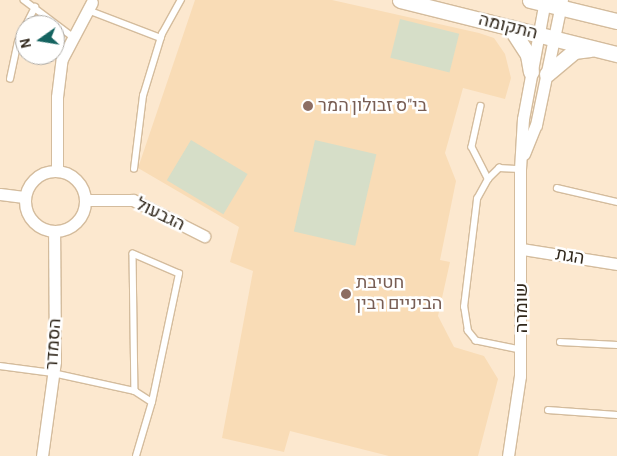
<!DOCTYPE html>
<meta charset="utf-8">
<style>
body{margin:0}
#map{position:relative;width:617px;height:456px;overflow:hidden;background:#fce8cf;font-family:"Alegreya Sans",Heebo,sans-serif}
div>[style]{position:absolute}
[style*='--x']{left:calc(var(--x)*1px);top:calc(var(--y)*1px);width:calc(var(--w)*1px);rotate:calc(var(--a)*1deg)}
.built>*{inset:0;background:#f9dcb6}
.green>*{inset:0;background:#d6dec8;transform-origin:0 0}
.roads{filter:drop-shadow(1px 0 #d4bc9d) drop-shadow(-1px 0 #d4bc9d) drop-shadow(0 1px #d4bc9d) drop-shadow(0 -1px #d4bc9d)}
.service>*{height:5.5px;margin:-2.75px;padding:0 2.75px;transform-origin:2.75px;border-radius:2.75px;background:#fff}
.minor>*{height:11px;margin:-5.5px;padding:0 5.5px;transform-origin:5.5px;border-radius:5.5px;background:#fff}
.minor>.ring{margin:-5.5px;padding:0;box-sizing:content-box;background:none;border:11px solid #fff;border-radius:50%}
.tertiary>*{height:15px;margin:-7.5px;padding:0 7.5px;transform-origin:7.5px;border-radius:7.5px;background:#fff}
.dots>*{width:14px;height:14px;translate:-50% -50%;box-sizing:border-box;border:2px solid #fff;border-radius:50%}
span{translate:-50% -50%;white-space:nowrap;text-align:center;line-height:1.15;-webkit-text-stroke:5px #fff;paint-order:stroke}
.street-label{font-size:18px;color:#30271b}
.education-label{font-size:18px;color:#785e54}
.left{translate:0 -50%;text-align:left}
.north{position:absolute;left:15px;top:15px;width:50px;height:50px;box-sizing:border-box;background:#fff;border:1px solid #aca9a4;border-radius:50%;rotate:257deg;font-size:14px;font-weight:700;line-height:20px;text-align:center;color:#30271b}
.north::after{content:'';display:block;margin:auto;width:18px;height:22px;background:#146360;clip-path:polygon(50% 0,100% 100%,50% 72%,0 100%)}
</style>
<div id="map">
<div class="built">
<i style="clip-path:polygon(195px 0,332px 0,479px 33px,494px 38px,505px 54px,511px 78px,505px 99px,463px 88px,445px 153px,456px 181px,440px 260px,450px 262px,438px 316px,454px 347px,484px 356px,498px 379px,478px 456px,389px 456px,290px 431px,284px 452px,222px 438px,253px 271px,230px 262px,239px 227px,138px 168px)"></i>
</div>
<div class="green">
<i style="left:400px;top:19px;width:61px;height:40px;rotate:14deg"></i>
<i style="left:191px;top:140px;width:66px;height:47px;rotate:31deg"></i>
<i style="left:315px;top:140px;width:63px;height:94px;rotate:13deg"></i>
</div>
<div class="roads">
<div class="service">
<i style="--x:24;--y:0;--w:60;--a:36.9"></i>
<i style="--x:88;--y:10;--w:78;--a:21"></i>
<i style="--x:26;--y:25;--w:20;--a:-63"></i>
<i style="--x:10;--y:79;--w:38;--a:-78"></i>
<i style="--x:18;--y:42;--w:17;--a:-65"></i>
<i style="--x:481;--y:106;--w:42;--a:102.4"></i>
<i style="--x:472;--y:147;--w:36;--a:63"></i>
<i style="--x:134;--y:169;--w:74;--a:-83"></i>
<i style="--x:143;--y:96;--w:65;--a:-73"></i>
<i style="--x:162;--y:34;--w:39;--a:-61"></i>
<i style="--x:557;--y:188;--w:62;--a:13.1"></i>
<i style="--x:560;--y:342;--w:57;--a:3"></i>
<i style="--x:520;--y:350;--w:45;--a:-168.4"></i>
<i style="--x:476;--y:341;--w:13;--a:-129"></i>
<i style="--x:468;--y:331;--w:24;--a:-99"></i>
<i style="--x:464;--y:307;--w:109;--a:-83.1"></i>
<i style="--x:477;--y:199;--w:23;--a:-61"></i>
<i style="--x:488;--y:179;--w:16;--a:-45"></i>
<i style="--x:499;--y:168;--w:21;--a:3"></i>
<i style="--x:0;--y:366;--w:53;--a:7.5"></i>
<i style="--x:53;--y:373;--w:84;--a:12.4"></i>
<i style="--x:548;--y:410;--w:69;--a:4.1"></i>
<i style="--x:136;--y:456;--w:56;--a:-73.5"></i>
<i style="--x:152;--y:402;--w:131;--a:-78.1"></i>
<i style="--x:179;--y:274;--w:50;--a:-156.5"></i>
<i style="--x:133;--y:254;--w:137;--a:89.2"></i>
<i style="--x:135;--y:391;--w:20;--a:33"></i>
</div>
<div class="minor">
<i style="--x:524;--y:154;--w:31;--a:-68"></i>
<i style="--x:536;--y:125;--w:128;--a:-78.3"></i>
<i class="ring" style="left:25px;top:171px;width:49px;height:49px"></i>
<i style="--x:57;--y:171;--w:74;--a:-90"></i>
<i style="--x:57;--y:97;--w:38;--a:-83"></i>
<i style="--x:62;--y:59;--w:64;--a:-62.2"></i>
<i style="--x:0;--y:194;--w:24;--a:7"></i>
<i style="--x:85;--y:200;--w:48;--a:0"></i>
<i style="--x:133;--y:200;--w:80;--a:26.9"></i>
<i style="--x:522;--y:249;--w:96;--a:9"></i>
<i style="--x:42;--y:456;--w:96;--a:-82.2"></i>
<i style="--x:55;--y:361;--w:129;--a:-90.4"></i>
<i style="--x:508;--y:456;--w:81;--a:-81.5"></i>
<i style="--x:520;--y:376;--w:207;--a:-90"></i>
<i style="--x:520;--y:169;--w:50;--a:-86.6"></i>
<i style="--x:523;--y:119;--w:121;--a:-79.5"></i>
</div>
<div class="tertiary">
<i style="--x:400;--y:0;--w:224;--a:14"></i>
<i style="--x:530;--y:0;--w:89;--a:13.6"></i>
<i style="--x:510;--y:27;--w:33;--a:57"></i>
<i style="--x:528;--y:55;--w:17;--a:80"></i>
<i style="--x:547;--y:74;--w:35;--a:-40"></i>
<i style="--x:574;--y:51;--w:16;--a:-7"></i>
</div>
</div>
<div class="dots">
<i style="left:308px;top:106px;background:#8d6e63"></i>
<i style="left:346px;top:294px;background:#8d6e63"></i>
</div>
<div class="street-label">
<span style="left:508px;top:27px;rotate:14deg">התקומה</span>
<span style="left:160px;top:215px;rotate:26deg">הגבעול</span>
<span style="left:570px;top:257px;rotate:9deg">הגת</span>
<span style="left:522px;top:308px;rotate:-90deg">שומרה</span>
<span style="left:54px;top:344px;rotate:-86deg">הסמדר</span>
</div>
<div class="education-label">
<span class="left" style="left:318px;top:106px">בי"ס זבולון המר</span>
<span class="left" style="left:356px;top:294px">חטיבת<br>הביניים רבין</span>
</div>
<div class="north">N</div>
</div>
